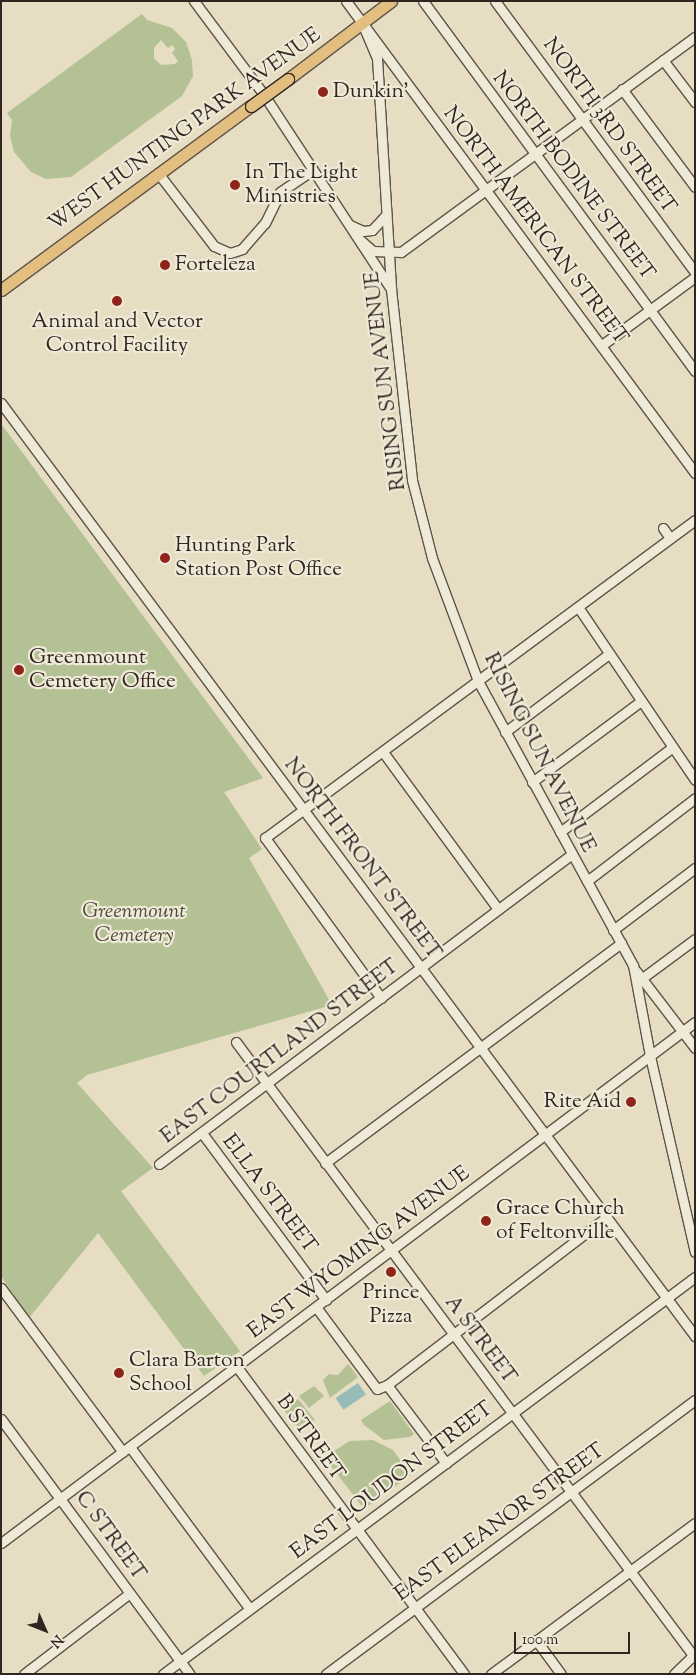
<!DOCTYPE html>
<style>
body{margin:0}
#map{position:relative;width:696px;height:1675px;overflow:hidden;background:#e6ddc2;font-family:"Sorts Mill Goudy",serif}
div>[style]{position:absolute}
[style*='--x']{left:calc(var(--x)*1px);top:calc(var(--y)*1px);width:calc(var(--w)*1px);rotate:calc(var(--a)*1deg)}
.green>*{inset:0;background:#b3c194;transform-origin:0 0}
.water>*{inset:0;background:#97bbb8;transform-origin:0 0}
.roads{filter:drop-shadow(1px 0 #5f5348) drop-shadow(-1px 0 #5f5348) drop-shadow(0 1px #5f5348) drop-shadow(0 -1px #5f5348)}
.minor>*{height:9px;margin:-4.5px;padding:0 4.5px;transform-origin:4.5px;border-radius:4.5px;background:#efe9d7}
.major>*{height:11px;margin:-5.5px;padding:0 5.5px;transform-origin:5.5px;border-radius:5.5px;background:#e3be81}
.bridges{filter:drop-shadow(1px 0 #322520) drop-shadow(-1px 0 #322520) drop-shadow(0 1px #322520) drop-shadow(0 -1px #322520)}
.major-bridge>*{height:11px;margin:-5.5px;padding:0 5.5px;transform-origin:5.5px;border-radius:5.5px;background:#e3be81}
.dots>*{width:14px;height:14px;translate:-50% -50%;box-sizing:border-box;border:2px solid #efe9d7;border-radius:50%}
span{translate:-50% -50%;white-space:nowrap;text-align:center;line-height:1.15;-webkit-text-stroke:4.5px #efe9d7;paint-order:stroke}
.poi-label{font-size:21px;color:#322520}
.left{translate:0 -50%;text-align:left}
.right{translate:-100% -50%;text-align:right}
.street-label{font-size:21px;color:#322520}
.park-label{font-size:21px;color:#524c3d;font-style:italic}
.frame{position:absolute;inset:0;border:2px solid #322520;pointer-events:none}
.north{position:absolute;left:20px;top:1605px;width:50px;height:50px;-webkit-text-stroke:4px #efe9d7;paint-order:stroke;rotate:134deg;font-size:14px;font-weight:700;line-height:20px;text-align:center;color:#322520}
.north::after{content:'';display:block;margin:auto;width:18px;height:22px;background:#322520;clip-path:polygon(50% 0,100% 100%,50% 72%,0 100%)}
.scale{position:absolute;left:514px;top:1632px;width:116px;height:22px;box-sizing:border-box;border:2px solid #322520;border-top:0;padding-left:6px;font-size:15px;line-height:18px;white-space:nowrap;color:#322520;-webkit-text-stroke:4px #efe9d7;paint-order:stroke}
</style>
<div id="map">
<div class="green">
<i style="clip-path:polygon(evenodd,142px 14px,147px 20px,172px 28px,186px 42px,192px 60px,193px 76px,182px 96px,71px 177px,46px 179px,31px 172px,14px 152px,10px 136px,12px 120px,7px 113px,142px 14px,161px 40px,168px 48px,172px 45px,175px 49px,172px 53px,178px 61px,175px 64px,161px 65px,154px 58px,154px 48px,161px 40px)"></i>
<i style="clip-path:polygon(2px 425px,263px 778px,224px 792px,262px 849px,249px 858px,332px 1005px,87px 1075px,77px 1083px,153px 1168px,121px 1191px,240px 1351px,204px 1376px,98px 1233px,29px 1318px,1px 1276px)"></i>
<i style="clip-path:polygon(348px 1364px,358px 1377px,330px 1398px,323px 1380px,329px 1374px,338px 1375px)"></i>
<i style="clip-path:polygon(314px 1386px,324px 1396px,309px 1408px,299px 1396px)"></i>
<i style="left:298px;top:1399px;width:27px;height:18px;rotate:51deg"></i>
<i style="clip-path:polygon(390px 1401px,414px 1434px,410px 1437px,384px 1440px,364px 1425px,361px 1420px)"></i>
<i style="clip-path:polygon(373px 1440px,393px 1450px,411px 1475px,364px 1509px,324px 1457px,350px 1441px)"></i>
</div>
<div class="water">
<i style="left:358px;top:1383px;width:14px;height:27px;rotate:56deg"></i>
</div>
<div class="roads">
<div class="minor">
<i style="--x:194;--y:1;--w:117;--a:53.3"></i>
<i style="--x:264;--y:95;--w:232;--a:56.8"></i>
<i style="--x:346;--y:1;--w:587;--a:53.52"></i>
<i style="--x:423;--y:1;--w:459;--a:53.7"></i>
<i style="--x:495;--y:1;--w:337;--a:53.6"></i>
<i style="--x:362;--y:23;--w:38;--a:67"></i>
<i style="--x:377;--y:58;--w:231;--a:86.5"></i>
<i style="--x:391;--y:289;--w:192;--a:83.7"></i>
<i style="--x:412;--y:480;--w:81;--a:75.6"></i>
<i style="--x:432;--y:558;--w:131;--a:69.5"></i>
<i style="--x:478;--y:681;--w:324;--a:61.4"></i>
<i style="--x:633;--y:965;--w:93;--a:79.4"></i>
<i style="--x:650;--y:1056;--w:201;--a:77.1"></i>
<i style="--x:663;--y:60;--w:53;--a:52.7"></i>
<i style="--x:622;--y:89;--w:122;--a:53.3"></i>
<i style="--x:158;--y:173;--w:92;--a:52.5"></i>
<i style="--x:214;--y:246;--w:17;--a:24"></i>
<i style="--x:230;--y:253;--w:13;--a:-18"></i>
<i style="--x:242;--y:249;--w:35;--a:-49"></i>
<i style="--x:265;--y:223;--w:34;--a:-64"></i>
<i style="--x:280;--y:192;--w:37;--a:-34"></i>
<i style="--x:350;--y:225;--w:14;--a:25"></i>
<i style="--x:363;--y:231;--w:9;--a:-6"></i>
<i style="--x:372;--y:230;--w:21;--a:-47"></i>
<i style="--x:359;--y:239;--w:18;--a:41"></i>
<i style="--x:373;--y:251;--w:28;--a:2"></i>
<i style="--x:401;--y:252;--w:364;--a:-36.2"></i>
<i style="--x:602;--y:345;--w:115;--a:-36.2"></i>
<i style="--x:1;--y:403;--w:1163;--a:53.36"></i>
<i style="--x:663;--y:528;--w:12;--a:55"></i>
<i style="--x:578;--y:607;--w:209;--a:55.9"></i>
<i style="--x:505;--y:732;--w:130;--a:-36.9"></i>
<i style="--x:383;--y:752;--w:195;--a:53.8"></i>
<i style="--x:532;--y:782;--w:136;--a:-36.6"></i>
<i style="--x:560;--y:832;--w:141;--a:-37"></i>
<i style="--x:587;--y:881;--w:136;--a:-37.5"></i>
<i style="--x:613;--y:930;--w:103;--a:-37.1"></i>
<i style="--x:636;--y:971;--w:97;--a:52.5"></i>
<i style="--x:641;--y:979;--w:67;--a:-36.5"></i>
<i style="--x:381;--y:998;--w:198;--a:-125.9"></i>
<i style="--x:265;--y:838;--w:535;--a:-36.48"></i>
<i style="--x:236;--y:1042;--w:768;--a:53.31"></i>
<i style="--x:202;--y:1133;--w:208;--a:53.4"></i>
<i style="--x:325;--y:1163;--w:369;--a:-36.6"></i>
<i style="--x:159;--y:1164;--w:516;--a:-36.89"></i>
<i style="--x:1;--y:1288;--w:204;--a:53.4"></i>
<i style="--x:316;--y:1307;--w:102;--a:53.4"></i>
<i style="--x:377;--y:1389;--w:11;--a:-22"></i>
<i style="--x:387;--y:1385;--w:277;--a:-37.4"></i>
<i style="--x:237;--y:1367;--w:382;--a:53.5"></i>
<i style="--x:387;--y:1385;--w:98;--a:52.9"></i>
<i style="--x:1;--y:1419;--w:317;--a:53.5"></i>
<i style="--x:130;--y:1447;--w:200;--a:53.5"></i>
<i style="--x:1;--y:1543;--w:868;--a:-36.9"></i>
<i style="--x:536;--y:1640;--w:42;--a:53.7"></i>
<i style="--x:24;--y:1674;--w:133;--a:-37.4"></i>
<i style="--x:163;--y:1674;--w:664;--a:-36.73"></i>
<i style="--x:326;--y:1674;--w:460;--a:-36.6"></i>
<i style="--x:491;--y:1674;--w:254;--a:-36.5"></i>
<i style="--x:674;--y:1674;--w:29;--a:-44"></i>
</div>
<div class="major">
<i style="--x:288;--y:79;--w:129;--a:-37.1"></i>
<i style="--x:1;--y:290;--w:310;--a:-36.4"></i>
</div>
</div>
<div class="bridges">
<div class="major-bridge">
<i style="--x:251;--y:106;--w:46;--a:-36.1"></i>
</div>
</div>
<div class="dots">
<i style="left:323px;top:92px;background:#8f2418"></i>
<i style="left:235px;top:185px;background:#8f2418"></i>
<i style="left:165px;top:265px;background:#8f2418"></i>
<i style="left:117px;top:301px;background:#8f2418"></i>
<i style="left:165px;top:558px;background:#8f2418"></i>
<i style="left:19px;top:670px;background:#8f2418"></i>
<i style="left:631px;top:1102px;background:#8f2418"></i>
<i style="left:486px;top:1221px;background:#8f2418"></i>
<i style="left:391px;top:1272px;background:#8f2418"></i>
<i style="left:119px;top:1373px;background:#8f2418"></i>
</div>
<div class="poi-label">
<span class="left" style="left:333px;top:92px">Dunkin'</span>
<span class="left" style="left:245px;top:185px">In The Light<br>Ministries</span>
<span class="left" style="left:175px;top:265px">Forteleza</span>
<span style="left:117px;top:334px">Animal and Vector<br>Control Facility</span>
<span class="left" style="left:175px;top:558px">Hunting Park<br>Station Post Office</span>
<span class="left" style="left:29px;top:670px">Greenmount<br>Cemetery Office</span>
<span class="right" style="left:621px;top:1102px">Rite Aid</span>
<span class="left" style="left:496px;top:1221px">Grace Church<br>of Feltonville</span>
<span style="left:391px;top:1305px">Prince<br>Pizza</span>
<span class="left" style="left:129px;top:1373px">Clara Barton<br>School</span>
</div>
<div class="street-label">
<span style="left:609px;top:126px;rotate:54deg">NORTH 3RD STREET</span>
<span style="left:185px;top:130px;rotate:-36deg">WEST HUNTING PARK AVENUE</span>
<span style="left:573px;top:176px;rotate:53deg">NORTH BODINE STREET</span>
<span style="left:535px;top:226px;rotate:53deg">NORTH AMERICAN STREET</span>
<span style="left:386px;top:381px;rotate:-97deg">RISING SUN AVENUE</span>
<span style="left:539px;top:753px;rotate:63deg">RISING SUN AVENUE</span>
<span style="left:362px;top:859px;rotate:53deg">NORTH FRONT STREET</span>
<span style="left:280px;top:1052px;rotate:-37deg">EAST COURTLAND STREET</span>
<span style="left:269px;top:1194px;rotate:53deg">ELLA STREET</span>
<span style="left:359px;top:1253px;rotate:-37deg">EAST WYOMING AVENUE</span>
<span style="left:480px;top:1340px;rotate:53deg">A STREET</span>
<span style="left:310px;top:1438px;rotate:54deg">B STREET</span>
<span style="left:392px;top:1481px;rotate:-37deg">EAST LOUDON STREET</span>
<span style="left:500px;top:1523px;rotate:-36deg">EAST ELEANOR STREET</span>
<span style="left:110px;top:1536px;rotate:54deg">C STREET</span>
</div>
<div class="park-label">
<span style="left:134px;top:924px">Greenmount<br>Cemetery</span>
</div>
<div class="frame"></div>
<div class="north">N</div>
<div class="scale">100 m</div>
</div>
